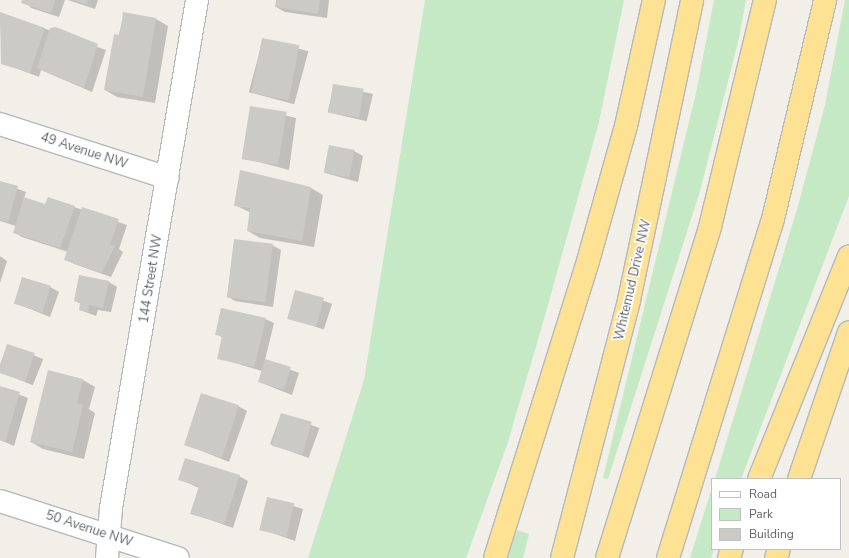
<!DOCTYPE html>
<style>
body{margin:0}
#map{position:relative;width:849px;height:558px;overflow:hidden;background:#f1efe8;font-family:"Nunito Sans",sans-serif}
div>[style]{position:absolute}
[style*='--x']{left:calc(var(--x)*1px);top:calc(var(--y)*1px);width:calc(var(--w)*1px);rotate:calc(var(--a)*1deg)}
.green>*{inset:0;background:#c5e8c5}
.shadow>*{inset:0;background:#0003;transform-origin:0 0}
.building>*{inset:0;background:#cccac5;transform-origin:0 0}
.roads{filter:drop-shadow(1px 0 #b5b8bc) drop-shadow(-1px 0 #b5b8bc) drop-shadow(0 1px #b5b8bc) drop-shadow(0 -1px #b5b8bc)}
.minor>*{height:22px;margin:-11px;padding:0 11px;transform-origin:11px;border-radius:11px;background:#fff}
.motorway>*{height:22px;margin:-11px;padding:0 11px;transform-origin:11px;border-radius:11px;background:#fde293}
span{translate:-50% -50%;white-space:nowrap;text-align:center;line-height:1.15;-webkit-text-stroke:3.5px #fff;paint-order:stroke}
.street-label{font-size:13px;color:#5f6368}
.legend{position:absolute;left:711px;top:478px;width:130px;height:72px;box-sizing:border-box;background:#fff;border:1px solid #bfc1c3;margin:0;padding:5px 7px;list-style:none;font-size:12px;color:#5f6368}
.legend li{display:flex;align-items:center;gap:8px;height:20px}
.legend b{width:20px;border:1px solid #bfc1c3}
</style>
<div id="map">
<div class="green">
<i style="clip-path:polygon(425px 0,624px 0,599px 122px,542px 326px,507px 445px,466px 558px,308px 558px,364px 380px)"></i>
<i style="clip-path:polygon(714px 0,746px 0,739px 38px,700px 191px,608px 479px,603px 478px,696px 93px)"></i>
<i style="clip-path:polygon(845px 0,849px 0,849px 196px,741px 479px,715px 479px,798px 206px,825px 105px)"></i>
<i style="clip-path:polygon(712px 488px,714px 549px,711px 558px,690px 558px)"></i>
<i style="clip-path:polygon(517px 530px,529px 534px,523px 558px,506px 558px)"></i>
</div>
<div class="shadow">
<i style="clip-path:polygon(24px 0,65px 0,59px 17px,31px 8px)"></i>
<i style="clip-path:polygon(68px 0,98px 0,95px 9px)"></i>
<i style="clip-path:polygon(277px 0,329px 0,327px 18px,285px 12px,276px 7px)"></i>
<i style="clip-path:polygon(0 13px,106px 50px,92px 92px,41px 70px,39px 77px,2px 63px)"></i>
<i style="clip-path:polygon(124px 14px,156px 19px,168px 26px,155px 103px,117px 97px,105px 90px)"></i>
<i style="left:263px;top:39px;width:47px;height:55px;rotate:15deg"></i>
<i style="left:334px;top:85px;width:40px;height:28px;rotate:13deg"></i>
<i style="clip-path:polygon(251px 107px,296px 118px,289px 170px,243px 158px)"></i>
<i style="clip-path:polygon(354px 151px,363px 156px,358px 182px,325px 173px)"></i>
<i style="clip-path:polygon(0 182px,26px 192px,24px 198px,46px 205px,74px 207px,127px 225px,119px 249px,123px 252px,111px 277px,74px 264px,66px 260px,68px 252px,22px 237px,14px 232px,16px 226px,0 221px)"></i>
<i style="clip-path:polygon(311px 188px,323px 195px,314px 247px,260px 238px,248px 231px,251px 213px,235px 205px)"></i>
<i style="clip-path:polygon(272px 245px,281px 250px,273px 307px,235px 301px,227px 296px)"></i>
<i style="clip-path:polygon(0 256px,7px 261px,0 283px)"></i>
<i style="clip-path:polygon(109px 282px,117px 287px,111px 312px,98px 310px,96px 316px,80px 310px,81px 304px,75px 301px)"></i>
<i style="clip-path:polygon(50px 287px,59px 292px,50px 317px,15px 303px)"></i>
<i style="left:296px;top:292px;width:38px;height:27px;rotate:18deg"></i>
<i style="clip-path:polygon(265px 319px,274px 323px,265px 360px,299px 373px,292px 395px,259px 382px,262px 371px,218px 358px,223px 338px,217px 334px)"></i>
<i style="left:8px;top:345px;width:38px;height:28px;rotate:22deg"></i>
<i style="clip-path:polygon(83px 380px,95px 387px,89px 409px,95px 413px,84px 459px,43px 449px,31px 442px)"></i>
<i style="clip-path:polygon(0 387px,28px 398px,14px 446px,0 440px)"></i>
<i style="clip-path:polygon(238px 406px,247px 411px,229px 462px,185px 444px)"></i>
<i style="left:281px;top:414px;width:41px;height:32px;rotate:20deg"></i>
<i style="clip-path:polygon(239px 476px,248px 481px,233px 528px,191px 513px,199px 488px,179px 479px)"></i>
<i style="clip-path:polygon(268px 498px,303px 509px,295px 541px,261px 529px)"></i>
</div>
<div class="building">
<i style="clip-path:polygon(22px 0,55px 0,51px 13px,21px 3px)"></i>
<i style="clip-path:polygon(73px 0,88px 0,87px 5px)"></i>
<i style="clip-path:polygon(276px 0,320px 0,318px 14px,275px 7px)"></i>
<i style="clip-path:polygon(0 12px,45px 28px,30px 73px,1px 64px)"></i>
<i style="clip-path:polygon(123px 12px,156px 18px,143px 97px,104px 90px,114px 34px,120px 35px)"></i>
<i style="clip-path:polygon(56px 27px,98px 44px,84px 88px,37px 68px,50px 28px)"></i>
<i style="left:262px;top:38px;width:38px;height:56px;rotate:11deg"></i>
<i style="left:333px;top:84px;width:31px;height:29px;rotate:9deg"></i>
<i style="left:250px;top:106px;width:37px;height:54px;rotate:9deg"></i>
<i style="left:329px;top:145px;width:26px;height:28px;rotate:11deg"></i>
<i style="clip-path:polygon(240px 170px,311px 187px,302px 241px,247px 231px,250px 208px,234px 206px)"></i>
<i style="clip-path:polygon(0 181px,18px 186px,8px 222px,0 220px)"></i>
<i style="clip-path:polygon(24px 197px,45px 204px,48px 197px,75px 206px,60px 248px,13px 233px)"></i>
<i style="clip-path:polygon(82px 207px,119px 219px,110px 245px,115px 246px,102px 273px,64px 260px)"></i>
<i style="left:234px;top:239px;width:39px;height:59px;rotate:7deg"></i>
<i style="clip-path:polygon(79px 275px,109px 281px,103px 308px,89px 305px,88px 312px,79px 310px,80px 303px,74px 301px)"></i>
<i style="left:22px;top:277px;width:30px;height:28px;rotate:17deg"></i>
<i style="left:295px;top:290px;width:30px;height:30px;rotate:15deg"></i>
<i style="clip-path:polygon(221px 308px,266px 318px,254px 367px,217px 359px,222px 336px,215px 335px)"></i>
<i style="left:7px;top:344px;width:29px;height:30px;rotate:18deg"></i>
<i style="left:265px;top:359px;width:27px;height:24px;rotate:17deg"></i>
<i style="clip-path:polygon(48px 370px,83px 379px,77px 403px,83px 405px,72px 452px,30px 442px)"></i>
<i style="clip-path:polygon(0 386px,20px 392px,5px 442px,0 440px)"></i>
<i style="left:201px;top:393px;width:40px;height:55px;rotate:18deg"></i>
<i style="left:281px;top:413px;width:32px;height:34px;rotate:16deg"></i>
<i style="clip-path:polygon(185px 458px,240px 475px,224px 524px,190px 514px,199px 486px,178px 480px)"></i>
<i style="left:267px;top:497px;width:28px;height:34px;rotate:13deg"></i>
</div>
<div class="roads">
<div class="minor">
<i style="--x:0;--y:124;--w:176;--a:17.8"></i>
<i style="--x:0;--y:501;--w:187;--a:17.8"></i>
<i style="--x:107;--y:558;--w:50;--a:-85.4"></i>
<i style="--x:111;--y:508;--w:515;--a:-80.39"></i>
</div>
<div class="motorway">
<i style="--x:759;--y:479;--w:240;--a:-68"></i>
<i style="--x:799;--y:479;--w:155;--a:-71.2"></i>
<i style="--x:495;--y:558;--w:311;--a:-72.6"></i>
<i style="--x:588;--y:261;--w:140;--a:-74.3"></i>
<i style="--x:626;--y:126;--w:129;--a:-77.5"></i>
<i style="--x:562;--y:558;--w:267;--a:-75.4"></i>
<i style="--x:629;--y:300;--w:307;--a:-78.1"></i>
<i style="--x:607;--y:558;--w:347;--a:-72.7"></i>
<i style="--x:710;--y:227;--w:234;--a:-76.4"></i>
<i style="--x:668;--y:558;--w:355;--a:-72.8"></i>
<i style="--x:773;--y:219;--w:225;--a:-76.6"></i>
<i style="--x:729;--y:558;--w:9;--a:-72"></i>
<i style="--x:776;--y:558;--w:9;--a:-72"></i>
</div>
</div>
<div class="street-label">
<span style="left:84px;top:151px;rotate:18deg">49 Avenue NW</span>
<span style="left:151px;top:279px;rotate:-81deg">144 Street NW</span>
<span style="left:633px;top:280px;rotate:-77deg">Whitemud Drive NW</span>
<span style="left:89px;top:529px;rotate:18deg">50 Avenue NW</span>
</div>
<ul class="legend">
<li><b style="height:5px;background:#fff"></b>Road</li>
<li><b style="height:11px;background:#c5e8c5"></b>Park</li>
<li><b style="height:11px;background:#cccac5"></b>Building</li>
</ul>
</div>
